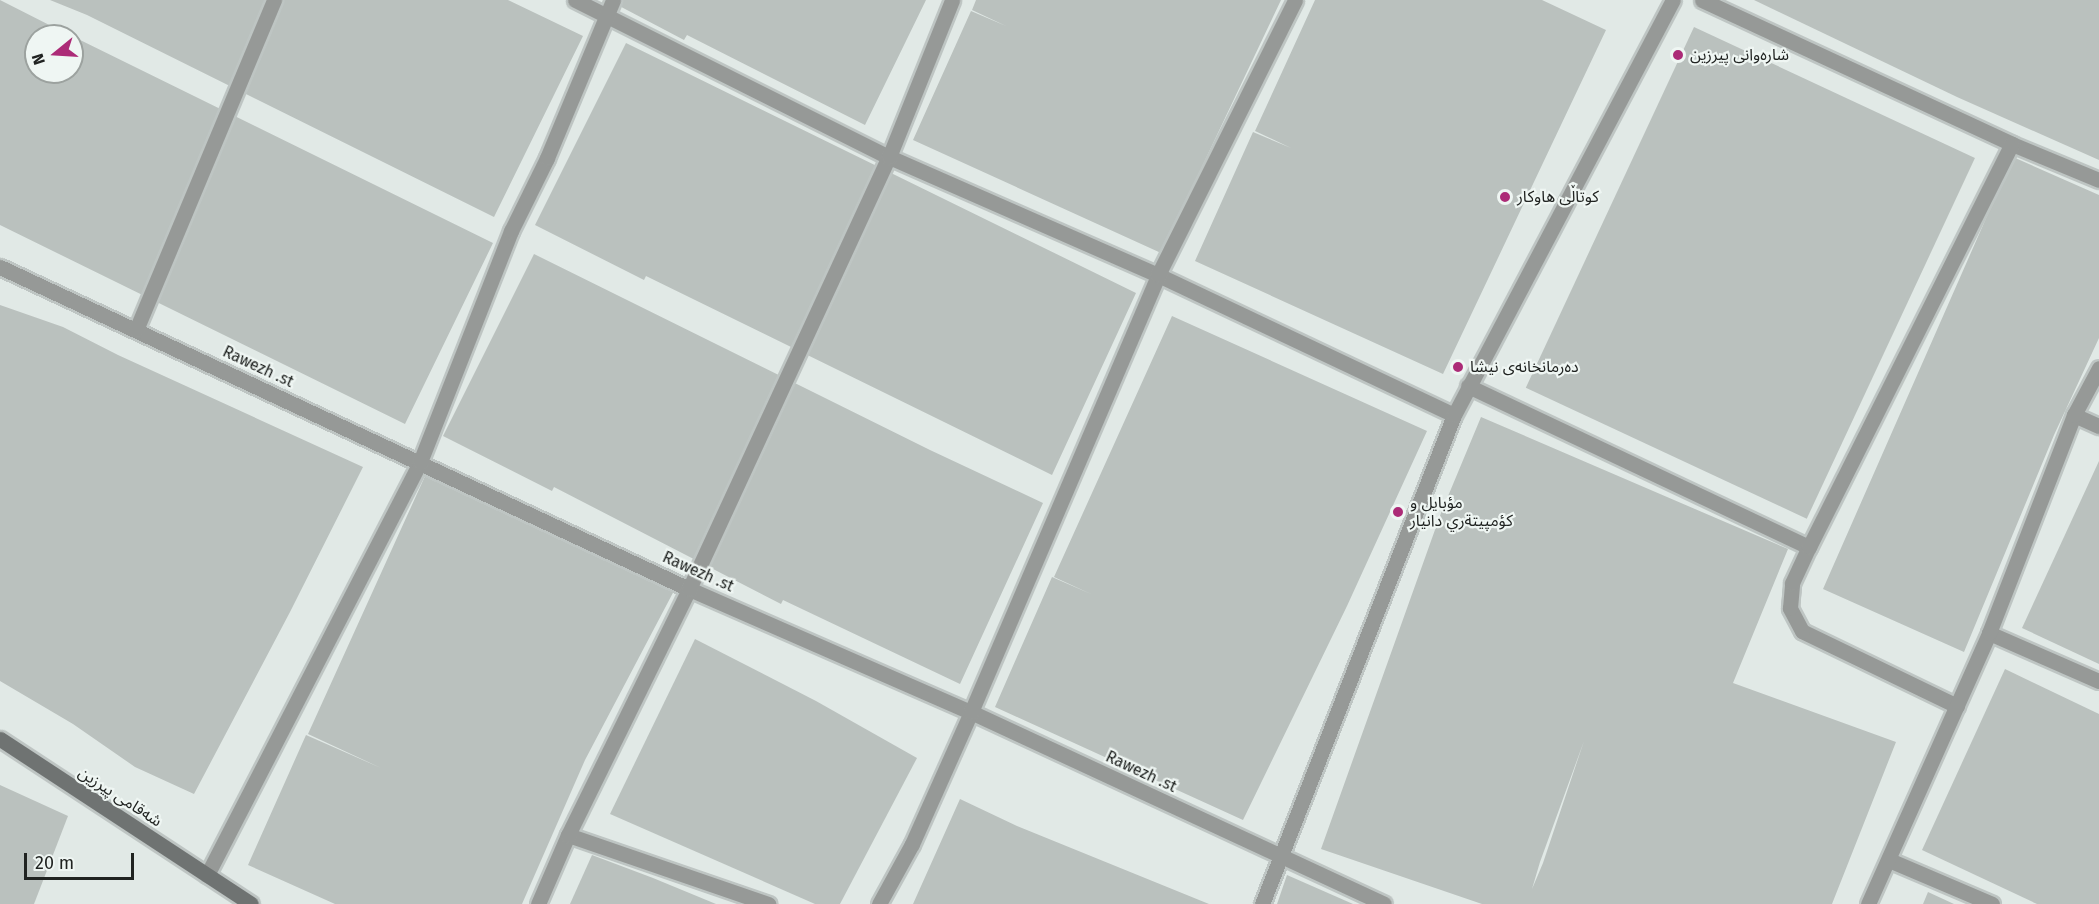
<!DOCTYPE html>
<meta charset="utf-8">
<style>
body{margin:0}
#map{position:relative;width:2099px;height:904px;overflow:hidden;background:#e1e9e6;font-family:"Fira Sans","Noto Sans Arabic",sans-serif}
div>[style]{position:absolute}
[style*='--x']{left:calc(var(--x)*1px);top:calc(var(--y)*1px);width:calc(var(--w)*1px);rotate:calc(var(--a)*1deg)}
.building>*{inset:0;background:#bac1be;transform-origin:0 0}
.roads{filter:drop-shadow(2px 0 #bec5c3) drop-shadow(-2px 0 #bec5c3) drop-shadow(0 2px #bec5c3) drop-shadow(0 -2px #bec5c3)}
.street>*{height:15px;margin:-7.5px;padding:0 7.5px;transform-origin:7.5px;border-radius:7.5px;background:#969997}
.secondary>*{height:15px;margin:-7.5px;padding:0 7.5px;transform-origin:7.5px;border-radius:7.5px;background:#6f7372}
.dots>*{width:16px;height:16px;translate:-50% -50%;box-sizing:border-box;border:3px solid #eff6f3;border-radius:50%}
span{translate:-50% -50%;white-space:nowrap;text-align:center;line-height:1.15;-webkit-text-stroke:4.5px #eff6f3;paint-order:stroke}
.poi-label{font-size:16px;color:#202321}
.left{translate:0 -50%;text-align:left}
.street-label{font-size:16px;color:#202321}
.north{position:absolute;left:24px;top:24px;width:60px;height:60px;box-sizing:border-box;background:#eff6f3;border:2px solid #9ca29f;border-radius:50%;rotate:252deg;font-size:16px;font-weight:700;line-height:24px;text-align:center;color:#202321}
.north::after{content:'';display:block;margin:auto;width:21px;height:27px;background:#ac2b77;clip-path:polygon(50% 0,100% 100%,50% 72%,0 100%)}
.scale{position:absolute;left:24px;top:853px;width:110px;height:27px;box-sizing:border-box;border:3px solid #202321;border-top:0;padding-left:8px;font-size:18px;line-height:21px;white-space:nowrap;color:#202321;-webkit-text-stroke:4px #eff6f3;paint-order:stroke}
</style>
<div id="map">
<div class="building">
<i style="clip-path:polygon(0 0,71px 36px,36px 36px,36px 72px,72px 72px,72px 36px,493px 243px,405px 424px,0 225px)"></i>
<i style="clip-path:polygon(50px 0,508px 0,583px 36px,494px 217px,87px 15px)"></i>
<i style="clip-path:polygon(608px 0,926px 0,865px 125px,687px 35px,684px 40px)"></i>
<i style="clip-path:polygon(976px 0,1281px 0,1161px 253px,913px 140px,971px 11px,1006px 26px,972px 10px)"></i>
<i style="clip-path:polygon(1315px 0,1542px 0,1606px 30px,1443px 374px,1195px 261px,1253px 132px,1291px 148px,1255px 131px)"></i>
<i style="clip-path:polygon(1754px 0,2099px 0,2099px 160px,1957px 97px)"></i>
<i style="left:1694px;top:27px;width:310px;height:398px;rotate:25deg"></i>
<i style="clip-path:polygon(626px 43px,1136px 293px,1052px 475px,646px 276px,644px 280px,535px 225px)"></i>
<i style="clip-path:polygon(2013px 157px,2099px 195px,2099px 338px,2054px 435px,1964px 652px,1823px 589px)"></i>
<i style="clip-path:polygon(534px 254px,930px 450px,1043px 503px,960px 684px,783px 600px,781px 604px,554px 487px,552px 491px,443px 436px)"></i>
<i style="clip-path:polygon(0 305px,63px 327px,118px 355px,363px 467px,290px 612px,194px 794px,135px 767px,73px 724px,0 681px)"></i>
<i style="clip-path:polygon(1172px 316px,1427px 431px,1347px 606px,1243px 820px,995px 707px,1052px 577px,1091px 594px,1054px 577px)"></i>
<i style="clip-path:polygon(evenodd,1481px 417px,1788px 549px,1733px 683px,1896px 742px,1832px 904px,1482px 904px,1321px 849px,1441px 513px,1481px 417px,1584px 741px,1543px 863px,1532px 889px,1540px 862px,1584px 741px)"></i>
<i style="clip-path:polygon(2099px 461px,2099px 664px,2022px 628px)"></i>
<i style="clip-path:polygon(426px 474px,676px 587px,585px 760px,522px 904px,335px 904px,248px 865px,306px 735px,381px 768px,308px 734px)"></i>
<i style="clip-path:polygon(695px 639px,816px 701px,917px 758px,840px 904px,815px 904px,610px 814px)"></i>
<i style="clip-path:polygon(2005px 669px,2099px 714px,2099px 904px,2037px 904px,1922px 850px)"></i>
<i style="clip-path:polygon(0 785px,68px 816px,34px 904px,0 904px)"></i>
<i style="clip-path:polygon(960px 799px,1017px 826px,1209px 904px,913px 904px)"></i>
<i style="clip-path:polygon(592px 855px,653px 878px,716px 904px,570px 904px)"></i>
<i style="clip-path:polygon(1287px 875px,1353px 904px,1277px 904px)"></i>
<i style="clip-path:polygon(1928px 892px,1954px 904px,1923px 904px)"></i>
</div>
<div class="roads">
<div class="street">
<i style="--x:575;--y:0;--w:351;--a:26.6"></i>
<i style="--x:889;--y:157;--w:294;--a:23.7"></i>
<i style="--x:1158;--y:275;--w:327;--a:25.3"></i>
<i style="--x:1702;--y:0;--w:342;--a:24.9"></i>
<i style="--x:2012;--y:144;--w:94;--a:22.5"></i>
<i style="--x:0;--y:267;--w:761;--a:25.05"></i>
<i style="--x:689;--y:589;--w:308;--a:23.6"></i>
<i style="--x:971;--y:712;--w:455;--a:24.9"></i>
<i style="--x:136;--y:330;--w:358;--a:-67.3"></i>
<i style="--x:1468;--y:386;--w:377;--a:25.3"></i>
<i style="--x:2074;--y:415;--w:27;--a:24"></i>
<i style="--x:1989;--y:633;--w:120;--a:23.6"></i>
<i style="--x:1957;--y:706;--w:172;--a:-154.2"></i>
<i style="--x:1802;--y:631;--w:26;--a:-118"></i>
<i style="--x:1790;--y:608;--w:25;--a:-85"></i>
<i style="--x:1792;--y:583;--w:40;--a:-65"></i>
<i style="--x:1809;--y:547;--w:451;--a:-63.3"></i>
<i style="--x:568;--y:835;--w:212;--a:19"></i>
<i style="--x:1889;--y:860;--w:112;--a:23.1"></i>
<i style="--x:207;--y:875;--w:465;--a:-62.7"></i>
<i style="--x:420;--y:462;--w:248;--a:-68.5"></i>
<i style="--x:511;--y:231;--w:81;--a:-63.7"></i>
<i style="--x:547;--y:158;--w:171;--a:-67.3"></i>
<i style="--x:538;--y:904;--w:75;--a:-66.5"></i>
<i style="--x:568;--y:835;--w:274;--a:-63.8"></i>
<i style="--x:689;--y:589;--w:476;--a:-65.2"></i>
<i style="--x:889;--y:157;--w:169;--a:-68.1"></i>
<i style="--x:879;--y:904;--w:68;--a:-61.2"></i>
<i style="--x:912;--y:844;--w:145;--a:-65.9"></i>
<i style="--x:971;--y:712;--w:475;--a:-66.8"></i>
<i style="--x:1158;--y:275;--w:307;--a:-63.5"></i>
<i style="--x:1262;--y:904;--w:525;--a:-68.56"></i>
<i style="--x:1454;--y:415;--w:469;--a:-62.2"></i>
<i style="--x:1868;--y:904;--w:297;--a:-65.9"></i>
<i style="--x:1989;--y:633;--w:234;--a:-68.7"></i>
<i style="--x:2074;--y:415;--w:53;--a:-62"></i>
</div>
<div class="secondary">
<i style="--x:0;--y:739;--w:300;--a:33.3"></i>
</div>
</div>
<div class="dots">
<i style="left:1678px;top:55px;background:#ac2b77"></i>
<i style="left:1505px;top:197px;background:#ac2b77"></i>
<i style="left:1458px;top:367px;background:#ac2b77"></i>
<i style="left:1398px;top:512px;background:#ac2b77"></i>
</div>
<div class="poi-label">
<span class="left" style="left:1690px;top:55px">شارەوانی پیرزین</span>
<span class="left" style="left:1517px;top:197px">کوتاڵی هاوکار</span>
<span class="left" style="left:1470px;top:367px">دەرمانخانەی نیشا</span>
<span class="left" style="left:1410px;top:512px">مؤبايل و<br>كؤمپيتةري دانيار</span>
</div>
<div class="street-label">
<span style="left:258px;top:367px;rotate:25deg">Rawezh .st</span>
<span style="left:698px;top:572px;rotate:24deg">Rawezh .st</span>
<span style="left:1141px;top:772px;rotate:25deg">Rawezh .st</span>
<span style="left:120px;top:797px;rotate:33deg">شەقامی پیرزین</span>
</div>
<div class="north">N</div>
<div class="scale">20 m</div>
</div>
